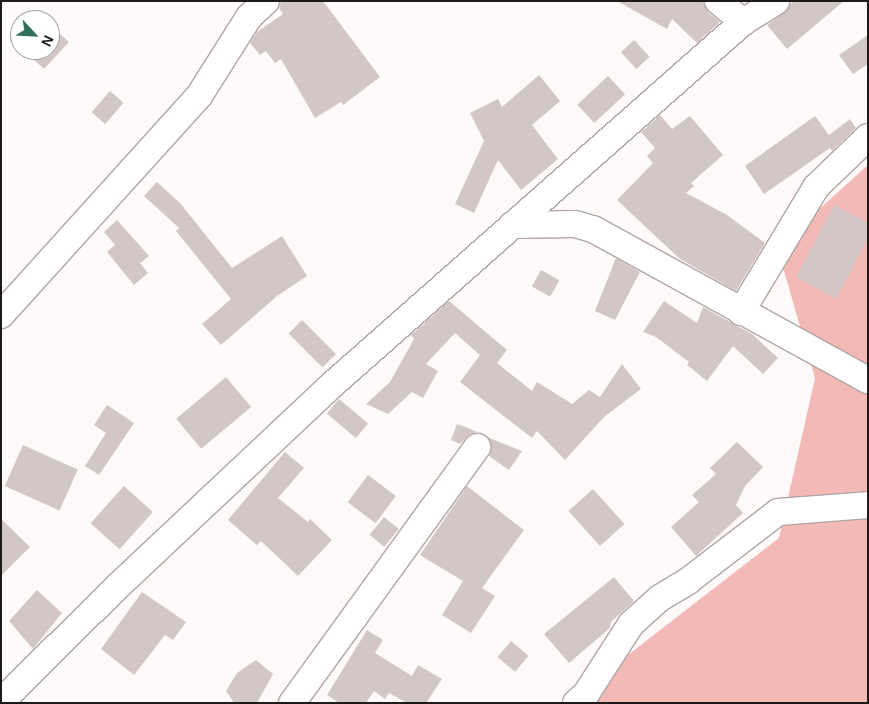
<!DOCTYPE html>
<style>
body{margin:0}
#map{position:relative;width:869px;height:704px;overflow:hidden;background:#fffafa;font-family:Helvetica,sans-serif}
div>[style]{position:absolute}
[style*='--x']{left:calc(var(--x)*1px);top:calc(var(--y)*1px);width:calc(var(--w)*1px);rotate:calc(var(--a)*1deg)}
.green>*{inset:0;background:#f3b9b7}
.building>*{inset:0;background:#d2c7c6;transform-origin:0 0}
.roads{filter:drop-shadow(1px 0 #b1a6a5) drop-shadow(-1px 0 #b1a6a5) drop-shadow(0 1px #b1a6a5) drop-shadow(0 -1px #b1a6a5)}
.street>*{height:26px;margin:-13px;padding:0 13px;transform-origin:13px;border-radius:13px;background:#fff}
span{translate:-50% -50%;white-space:nowrap;text-align:center;line-height:1.15;-webkit-text-stroke:5px #fff;paint-order:stroke}
.frame{position:absolute;inset:0;border:2px solid #1e1a1a;pointer-events:none}
.north{position:absolute;left:10px;top:10px;width:50px;height:50px;box-sizing:border-box;background:#fff;border:1px solid #a5a3a3;border-radius:50%;rotate:115deg;font-size:14px;font-weight:700;line-height:20px;text-align:center;color:#1e1a1a}
.north::after{content:'';display:block;margin:auto;width:18px;height:22px;background:#32705d;clip-path:polygon(50% 0,100% 100%,50% 72%,0 100%)}
</style>
<div id="map">
<div class="green">
<i style="clip-path:polygon(868px 165px,868px 703px,566px 703px,779px 538px,815px 378px,777px 247px)"></i>
</div>
<div class="building">
<i style="clip-path:polygon(281px 1px,323px 1px,380px 77px,343px 105px,341px 102px,315px 118px,281px 59px,275px 63px,266px 51px,260px 55px,250px 43px,257px 32px,283px 14px,279px 8px)"></i>
<i style="clip-path:polygon(617px 1px,703px 1px,708px 12px,720px 22px,697px 43px,672px 19px,667px 29px)"></i>
<i style="clip-path:polygon(793px 1px,844px 1px,787px 49px,767px 25px,784px 13px)"></i>
<i style="clip-path:polygon(50px 25px,69px 42px,44px 69px,23px 50px,50px 50px)"></i>
<i style="clip-path:polygon(868px 35px,868px 64px,853px 74px,839px 55px)"></i>
<i style="left:634px;top:40px;width:23px;height:18px;rotate:47deg"></i>
<i style="clip-path:polygon(539px 75px,560px 101px,532px 125px,558px 159px,521px 190px,498px 160px,474px 213px,455px 204px,484px 141px,470px 113px,498px 99px,502px 107px)"></i>
<i style="left:608px;top:76px;width:25px;height:42px;rotate:47deg"></i>
<i style="left:110px;top:91px;width:18px;height:28px;rotate:41deg"></i>
<i style="clip-path:polygon(660px 115px,672px 129px,690px 116px,723px 155px,691px 183px,694px 186px,686px 193px,727px 215px,765px 243px,736px 291px,680px 259px,617px 200px,653px 163px,647px 156px,655px 148px,641px 132px)"></i>
<i style="clip-path:polygon(815px 116px,829px 135px,850px 119px,856px 128px,832px 151px,830px 148px,764px 194px,745px 166px)"></i>
<i style="clip-path:polygon(157px 182px,180px 203px,232px 268px,282px 236px,307px 276px,277px 296px,221px 345px,202px 324px,231px 299px,176px 231px,179px 228px,144px 196px)"></i>
<i style="clip-path:polygon(834px 205px,868px 223px,868px 238px,836px 299px,796px 277px)"></i>
<i style="clip-path:polygon(117px 220px,149px 256px,140px 263px,148px 273px,134px 285px,107px 252px,115px 245px,104px 232px)"></i>
<i style="clip-path:polygon(616px 258px,640px 272px,615px 320px,595px 311px)"></i>
<i style="left:541px;top:270px;width:21px;height:19px;rotate:29deg"></i>
<i style="clip-path:polygon(449px 301px,507px 350px,497px 363px,532px 391px,537px 382px,572px 404px,589px 390px,600px 397px,622px 364px,641px 389px,604px 417px,565px 460px,537px 431px,532px 438px,460px 382px,480px 355px,455px 333px,426px 364px,438px 371px,423px 398px,412px 392px,388px 414px,366px 404px,390px 382px,414px 339px,411px 335px)"></i>
<i style="clip-path:polygon(664px 301px,697px 323px,703px 307px,752px 334px,778px 358px,763px 374px,733px 346px,707px 381px,687px 365px,689px 362px,656px 337px,643px 332px)"></i>
<i style="left:302px;top:320px;width:48px;height:19px;rotate:45deg"></i>
<i style="left:226px;top:377px;width:39px;height:65px;rotate:50deg"></i>
<i style="left:339px;top:399px;width:38px;height:19px;rotate:40deg"></i>
<i style="clip-path:polygon(107px 405px,134px 423px,99px 475px,85px 466px,106px 433px,94px 425px)"></i>
<i style="clip-path:polygon(457px 424px,468px 428px,477px 432px,470px 434px,460px 444px,451px 440px)"></i>
<i style="clip-path:polygon(487px 437px,522px 451px,509px 470px,489px 456px,492px 448px)"></i>
<i style="clip-path:polygon(737px 442px,763px 467px,745px 486px,736px 505px,743px 513px,696px 556px,671px 527px,699px 502px,692px 495px,716px 474px,710px 468px)"></i>
<i style="left:23px;top:445px;width:60px;height:45px;rotate:24deg"></i>
<i style="clip-path:polygon(285px 452px,304px 468px,278px 498px,308px 522px,310px 519px,332px 540px,298px 576px,261px 541px,257px 545px,228px 520px)"></i>
<i style="left:368px;top:475px;width:35px;height:34px;rotate:37deg"></i>
<i style="left:124px;top:486px;width:39px;height:50px;rotate:42deg"></i>
<i style="clip-path:polygon(467px 486px,524px 530px,482px 588px,495px 596px,471px 633px,442px 615px,463px 581px,420px 555px)"></i>
<i style="left:593px;top:489px;width:47px;height:33px;rotate:48deg"></i>
<i style="left:384px;top:517px;width:19px;height:23px;rotate:39deg"></i>
<i style="clip-path:polygon(1px 519px,30px 547px,1px 576px)"></i>
<i style="clip-path:polygon(614px 577px,634px 601px,611px 622px,610px 628px,569px 663px,544px 634px)"></i>
<i style="clip-path:polygon(37px 590px,62px 613px,33px 649px,9px 621px)"></i>
<i style="clip-path:polygon(142px 592px,186px 622px,173px 640px,165px 635px,134px 675px,101px 649px)"></i>
<i style="clip-path:polygon(367px 630px,383px 640px,375px 653px,412px 676px,418px 665px,442px 679px,426px 703px,407px 703px,389px 693px,385px 699px,374px 691px,366px 703px,339px 703px,327px 695px)"></i>
<i style="left:511px;top:641px;width:23px;height:21px;rotate:40deg"></i>
<i style="clip-path:polygon(256px 660px,273px 674px,257px 703px,234px 703px,226px 691px,237px 673px)"></i>
</div>
<div class="roads">
<div class="street">
<i style="--x:718;--y:1;--w:33;--a:40"></i>
<i style="--x:512;--y:225;--w:63;--a:-0.9"></i>
<i style="--x:575;--y:224;--w:19;--a:16"></i>
<i style="--x:593;--y:229;--w:314;--a:28.8"></i>
<i style="--x:741;--y:312;--w:146;--a:-59"></i>
<i style="--x:816;--y:187;--w:72;--a:-43.9"></i>
<i style="--x:1;--y:315;--w:295;--a:-47.9"></i>
<i style="--x:199;--y:96;--w:93;--a:-57.7"></i>
<i style="--x:249;--y:17;--w:23;--a:-43"></i>
<i style="--x:1;--y:702;--w:166;--a:-44.8"></i>
<i style="--x:119;--y:585;--w:294;--a:-43.2"></i>
<i style="--x:333;--y:384;--w:547;--a:-41.44"></i>
<i style="--x:743;--y:22;--w:39;--a:-32"></i>
<i style="--x:292;--y:703;--w:316;--a:-54.1"></i>
<i style="--x:576;--y:703;--w:13;--a:-42"></i>
<i style="--x:586;--y:694;--w:83;--a:-57.3"></i>
<i style="--x:631;--y:624;--w:39;--a:-42"></i>
<i style="--x:660;--y:598;--w:33;--a:-31"></i>
<i style="--x:688;--y:581;--w:113;--a:-37.5"></i>
<i style="--x:778;--y:512;--w:90;--a:-4.4"></i>
</div>
</div>
<div class="frame"></div>
<div class="north">N</div>
</div>
